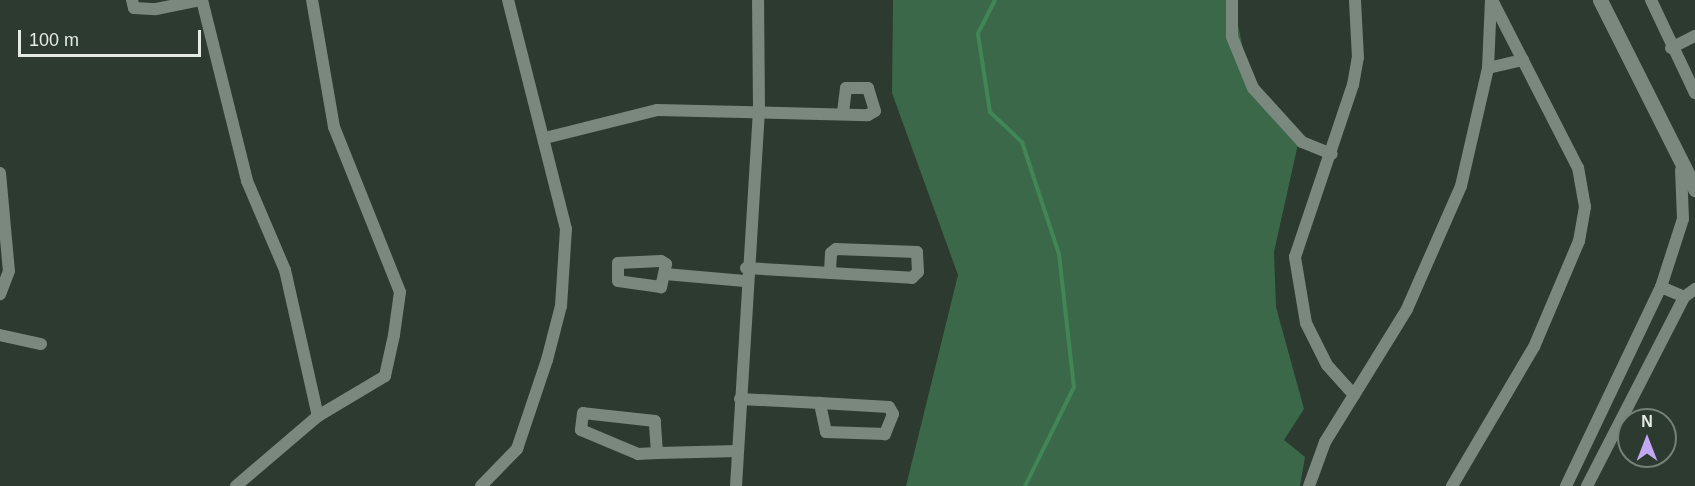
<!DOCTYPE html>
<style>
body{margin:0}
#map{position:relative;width:1695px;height:486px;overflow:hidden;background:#2d3a30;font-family:Arial,sans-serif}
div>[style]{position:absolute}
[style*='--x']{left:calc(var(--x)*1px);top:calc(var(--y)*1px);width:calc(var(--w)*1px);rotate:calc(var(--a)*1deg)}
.green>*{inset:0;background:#3b6848}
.stream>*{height:4px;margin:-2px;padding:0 2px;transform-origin:2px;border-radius:2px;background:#418657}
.minor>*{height:12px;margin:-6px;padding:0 6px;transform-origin:6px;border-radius:6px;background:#7a887d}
.tertiary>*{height:15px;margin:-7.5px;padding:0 7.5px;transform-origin:7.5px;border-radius:7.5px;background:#7a887d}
span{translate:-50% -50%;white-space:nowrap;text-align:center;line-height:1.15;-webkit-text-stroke:5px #2d3a30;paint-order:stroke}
.north{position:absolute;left:1617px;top:408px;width:60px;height:60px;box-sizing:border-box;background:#2d3a30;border:2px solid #768178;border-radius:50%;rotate:0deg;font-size:16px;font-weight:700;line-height:24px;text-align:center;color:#e4ebe5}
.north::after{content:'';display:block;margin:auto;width:21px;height:27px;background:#c2a8f3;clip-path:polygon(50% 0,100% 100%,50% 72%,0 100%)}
.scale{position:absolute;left:18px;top:30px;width:183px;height:27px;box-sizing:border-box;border:3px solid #e4ebe5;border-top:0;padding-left:8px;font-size:18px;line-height:21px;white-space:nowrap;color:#e4ebe5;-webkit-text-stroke:4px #2d3a30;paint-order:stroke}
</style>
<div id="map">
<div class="green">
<i style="clip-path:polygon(893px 0,1233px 0,1251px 88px,1300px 135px,1274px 252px,1276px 307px,1304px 409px,1284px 440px,1305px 457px,1300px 486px,906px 486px,958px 275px,892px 93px)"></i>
</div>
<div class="stream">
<i style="--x:995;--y:0;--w:38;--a:117"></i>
<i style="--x:978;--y:34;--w:79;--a:81.3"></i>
<i style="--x:990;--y:112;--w:44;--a:43.2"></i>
<i style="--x:1022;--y:142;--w:118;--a:71.7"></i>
<i style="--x:1059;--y:254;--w:134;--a:83.6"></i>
<i style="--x:1074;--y:387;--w:110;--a:116.3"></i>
</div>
<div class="minor">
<i style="--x:132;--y:0;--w:8;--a:76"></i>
<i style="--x:134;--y:8;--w:22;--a:3"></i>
<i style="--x:156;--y:9;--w:46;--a:-11.3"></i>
<i style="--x:202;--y:0;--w:187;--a:76"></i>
<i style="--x:247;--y:181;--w:97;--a:66.9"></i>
<i style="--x:285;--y:270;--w:150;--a:77.3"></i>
<i style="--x:1232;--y:0;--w:37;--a:90"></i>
<i style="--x:1232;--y:37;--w:55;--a:67.6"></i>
<i style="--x:1253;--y:88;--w:73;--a:47.8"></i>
<i style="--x:1302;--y:142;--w:32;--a:22"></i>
<i style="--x:1651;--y:0;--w:103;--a:64.7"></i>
<i style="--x:1671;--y:48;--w:27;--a:-27"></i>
<i style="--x:1488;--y:68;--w:36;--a:-13"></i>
<i style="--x:545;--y:138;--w:115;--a:-14"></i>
<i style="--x:657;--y:110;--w:211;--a:1.4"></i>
<i style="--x:868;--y:115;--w:8;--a:-30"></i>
<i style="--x:875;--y:111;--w:24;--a:-107"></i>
<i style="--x:868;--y:88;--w:22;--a:180"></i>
<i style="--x:846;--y:88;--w:25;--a:97"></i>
<i style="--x:0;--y:173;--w:98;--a:84.8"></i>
<i style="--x:9;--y:271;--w:25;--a:111"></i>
<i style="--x:661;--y:261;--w:6;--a:31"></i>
<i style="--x:666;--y:264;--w:24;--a:102"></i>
<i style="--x:661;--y:287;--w:43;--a:-172.1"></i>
<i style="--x:618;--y:281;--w:18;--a:-90"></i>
<i style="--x:618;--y:263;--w:43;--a:-2.7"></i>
<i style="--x:746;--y:268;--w:166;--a:3.4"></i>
<i style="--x:912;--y:278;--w:8;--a:-45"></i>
<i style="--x:918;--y:272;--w:20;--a:-93"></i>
<i style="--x:917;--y:252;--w:81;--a:-177.9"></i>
<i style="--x:836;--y:249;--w:6;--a:141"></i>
<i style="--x:831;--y:253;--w:20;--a:93"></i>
<i style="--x:665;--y:274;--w:80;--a:5"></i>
<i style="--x:1661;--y:287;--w:25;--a:23"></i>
<i style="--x:0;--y:335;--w:42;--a:12.4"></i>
<i style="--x:1354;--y:395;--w:40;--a:-132"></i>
<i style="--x:1327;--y:365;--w:47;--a:-116.6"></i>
<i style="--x:1306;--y:323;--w:67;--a:-99.5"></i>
<i style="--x:1295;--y:257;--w:182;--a:-71.4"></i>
<i style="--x:1353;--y:85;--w:27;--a:-80"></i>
<i style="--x:1358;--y:58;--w:58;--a:-93"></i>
<i style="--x:740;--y:399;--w:80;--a:2.9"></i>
<i style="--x:820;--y:403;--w:69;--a:3.3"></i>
<i style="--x:889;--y:407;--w:8;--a:60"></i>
<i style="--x:893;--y:414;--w:22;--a:112"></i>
<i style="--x:885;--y:434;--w:59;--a:-178.1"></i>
<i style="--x:826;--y:432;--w:30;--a:-102"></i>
<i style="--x:657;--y:453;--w:32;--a:-94"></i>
<i style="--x:655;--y:421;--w:72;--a:-173.7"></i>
<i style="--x:583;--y:413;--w:17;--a:97"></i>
<i style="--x:581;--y:430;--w:62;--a:22.8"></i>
<i style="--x:638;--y:454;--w:19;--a:-3"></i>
<i style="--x:657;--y:453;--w:81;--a:-1.4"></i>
<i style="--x:236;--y:486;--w:108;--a:-40.5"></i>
<i style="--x:318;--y:416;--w:78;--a:-30.8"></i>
<i style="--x:385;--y:376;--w:42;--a:-77.6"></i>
<i style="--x:394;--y:335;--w:43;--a:-82.1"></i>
<i style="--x:400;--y:292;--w:178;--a:-111.8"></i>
<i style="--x:334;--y:127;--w:129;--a:-99.8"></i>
<i style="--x:481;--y:486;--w:52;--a:-45.8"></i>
<i style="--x:517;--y:449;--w:94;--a:-71.4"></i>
<i style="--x:547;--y:360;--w:56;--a:-75.5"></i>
<i style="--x:561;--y:306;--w:77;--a:-86.3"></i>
<i style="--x:566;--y:229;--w:236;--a:-104.2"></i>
<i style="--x:736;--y:486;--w:378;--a:-86.5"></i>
<i style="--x:759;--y:109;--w:109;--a:-90.5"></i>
<i style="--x:1309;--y:486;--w:47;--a:-70"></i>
<i style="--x:1325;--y:442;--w:156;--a:-58.3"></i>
<i style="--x:1407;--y:309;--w:134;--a:-66.3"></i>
<i style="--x:1461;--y:186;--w:121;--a:-77.1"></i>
<i style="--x:1488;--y:68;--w:68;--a:-87.5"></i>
<i style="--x:1452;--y:486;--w:161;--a:-59.5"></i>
<i style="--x:1534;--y:347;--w:115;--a:-67"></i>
<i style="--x:1579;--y:241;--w:35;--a:-80"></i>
<i style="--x:1585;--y:207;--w:40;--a:-100"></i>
<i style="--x:1578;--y:168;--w:189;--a:-117.1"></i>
<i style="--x:1566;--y:486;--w:221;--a:-64.5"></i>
<i style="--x:1661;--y:287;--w:71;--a:-72.1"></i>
<i style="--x:1683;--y:219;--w:49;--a:-92.3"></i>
<i style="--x:1587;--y:486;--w:212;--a:-62.8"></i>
<i style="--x:1684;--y:297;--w:14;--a:-36"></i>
</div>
<div class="tertiary">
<i style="--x:1600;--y:0;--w:212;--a:63.3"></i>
</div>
<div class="north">N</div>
<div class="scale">100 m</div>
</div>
